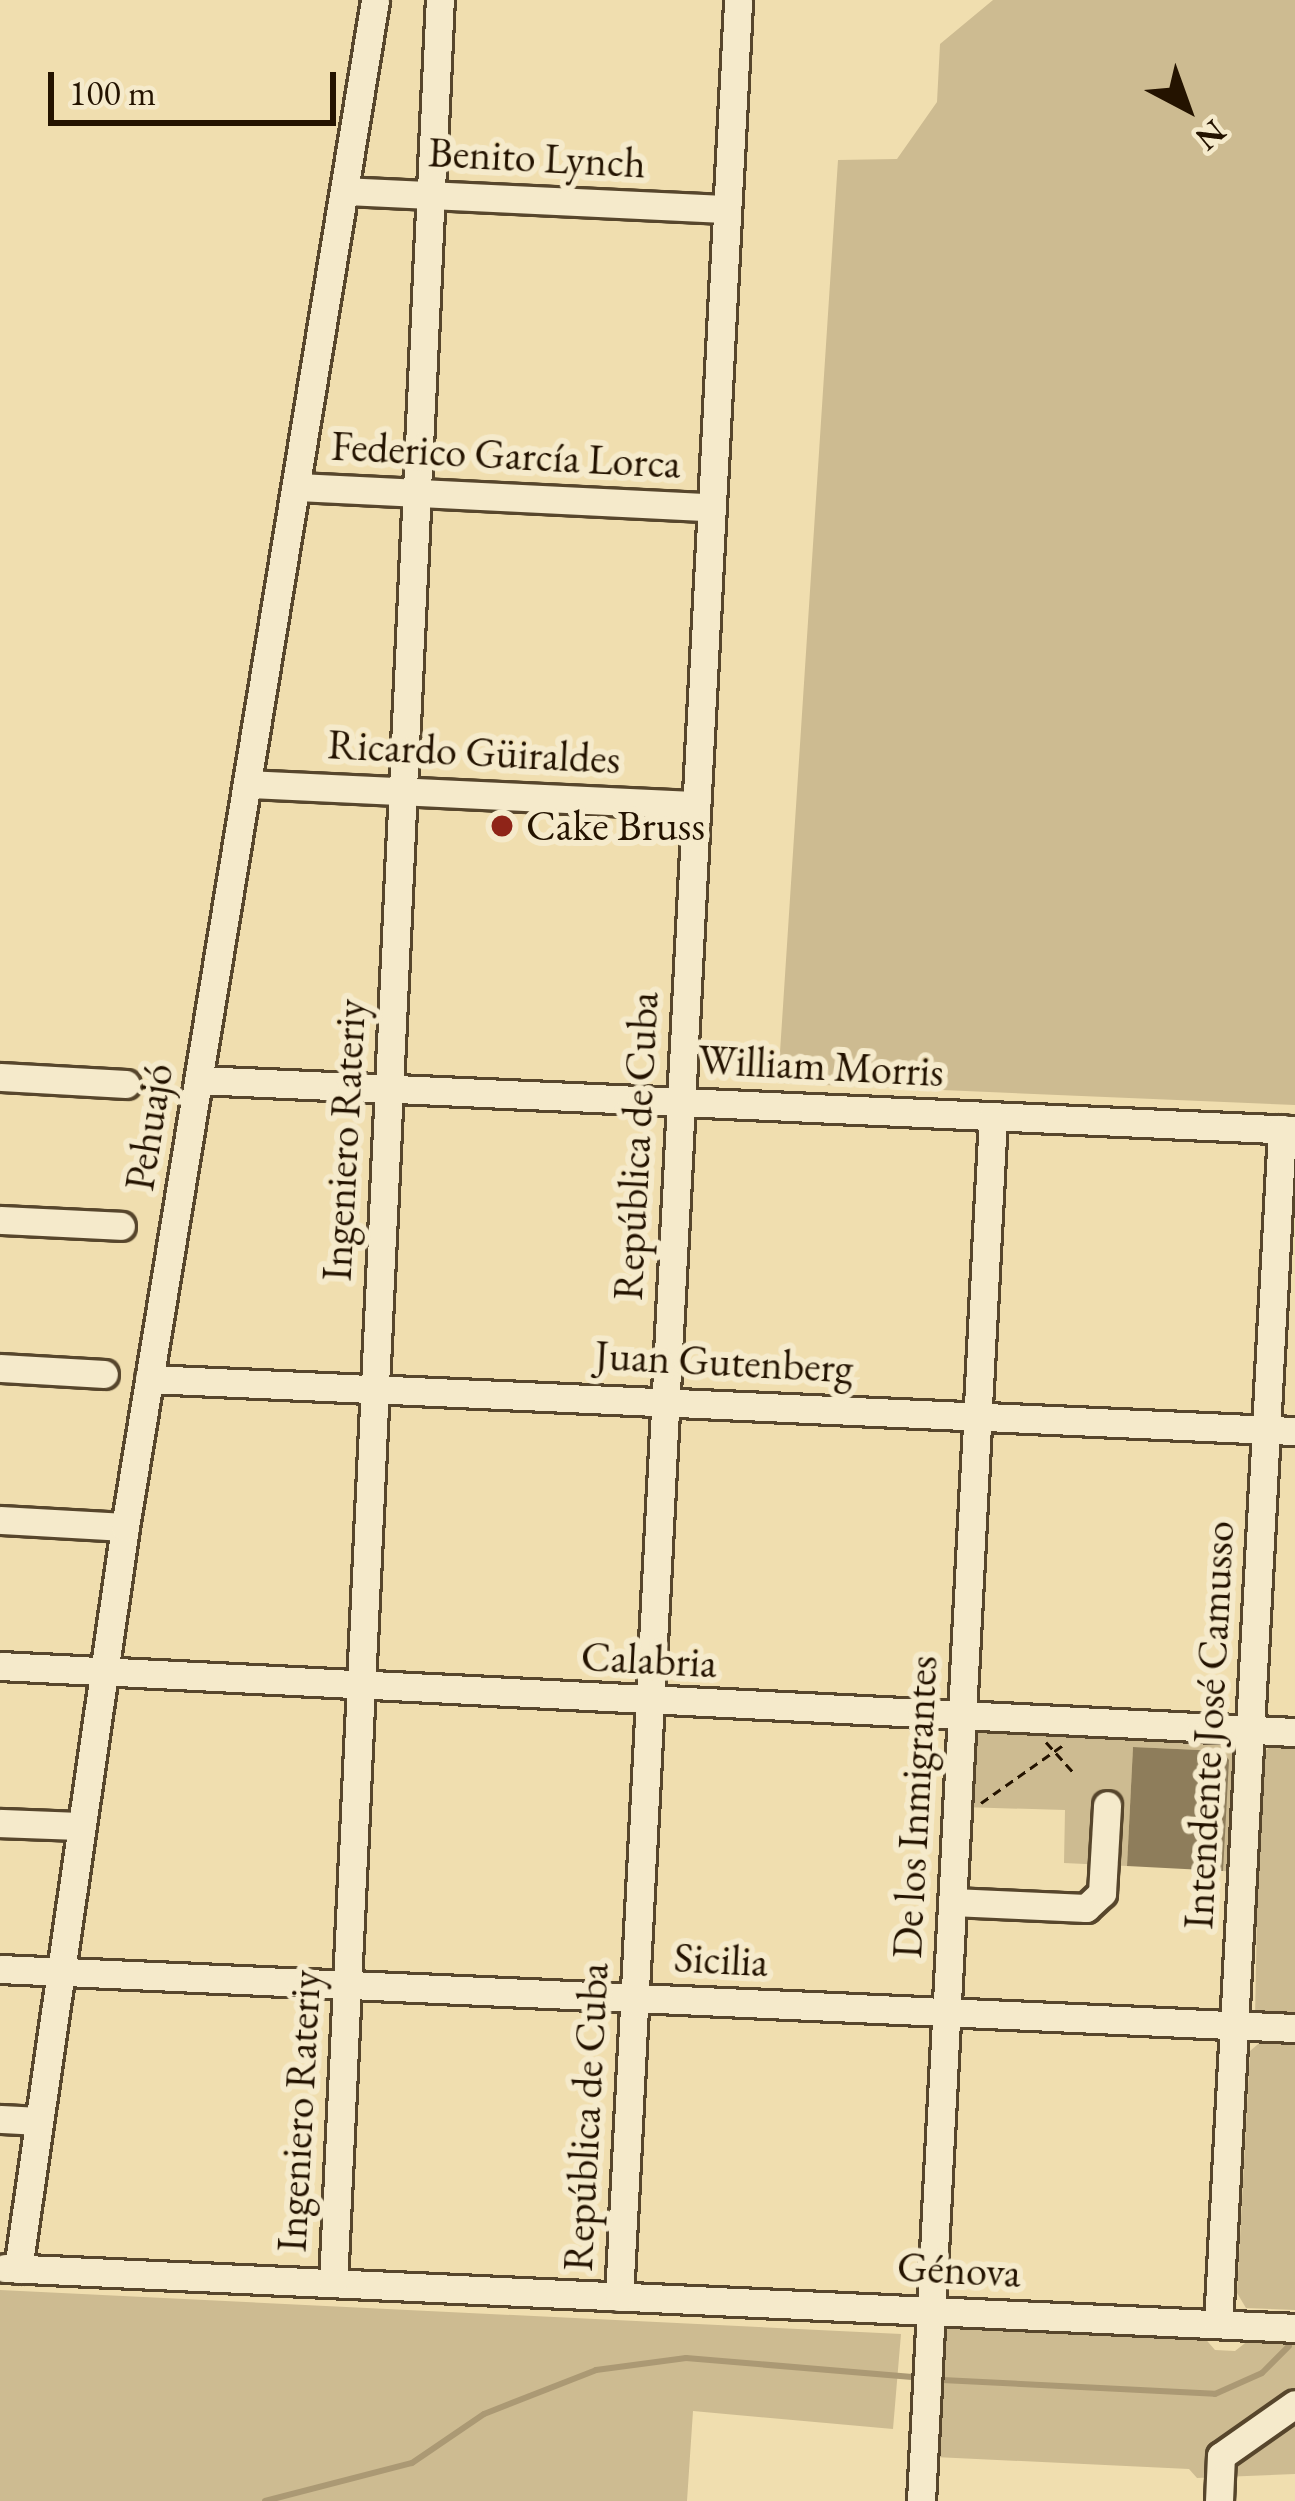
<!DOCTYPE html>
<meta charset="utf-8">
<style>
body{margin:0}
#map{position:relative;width:1295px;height:2501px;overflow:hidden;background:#f0deaf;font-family:"EB Garamond",serif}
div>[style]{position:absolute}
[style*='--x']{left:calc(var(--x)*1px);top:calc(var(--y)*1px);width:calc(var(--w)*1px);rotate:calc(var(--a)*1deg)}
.green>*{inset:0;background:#cdbb91}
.stream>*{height:6px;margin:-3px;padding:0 3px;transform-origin:3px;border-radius:3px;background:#ab9974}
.building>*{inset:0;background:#8e7d5b}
.path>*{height:3px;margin-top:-1.5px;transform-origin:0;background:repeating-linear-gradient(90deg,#241300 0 9px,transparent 0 15px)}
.roads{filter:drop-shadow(3px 0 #57462c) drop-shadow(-3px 0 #57462c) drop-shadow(0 3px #57462c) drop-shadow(0 -3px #57462c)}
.minor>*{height:27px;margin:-13.5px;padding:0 13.5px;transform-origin:13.5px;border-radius:13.5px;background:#f5eacb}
.dots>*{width:33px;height:33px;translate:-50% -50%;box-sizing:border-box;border:6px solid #f5eacb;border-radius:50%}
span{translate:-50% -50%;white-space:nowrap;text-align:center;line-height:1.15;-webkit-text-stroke:12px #f5eacb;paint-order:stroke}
.street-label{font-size:42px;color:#241300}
.poi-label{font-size:42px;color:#241300}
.left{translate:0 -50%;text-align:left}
.north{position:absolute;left:1127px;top:48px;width:120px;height:120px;-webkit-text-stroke:9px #f5eacb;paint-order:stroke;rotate:139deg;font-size:33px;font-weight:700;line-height:48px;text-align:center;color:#241300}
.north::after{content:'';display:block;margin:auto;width:42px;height:54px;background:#241300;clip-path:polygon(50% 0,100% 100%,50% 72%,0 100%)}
.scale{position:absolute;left:48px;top:72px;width:288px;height:54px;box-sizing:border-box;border:6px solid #241300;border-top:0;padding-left:15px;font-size:36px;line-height:42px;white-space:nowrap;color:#241300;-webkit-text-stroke:9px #f5eacb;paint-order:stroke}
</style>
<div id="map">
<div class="green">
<i style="clip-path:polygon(993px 0,1295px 0,1295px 1105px,778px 1083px,838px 160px,897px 159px,937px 102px,940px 44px)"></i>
<i style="clip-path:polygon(974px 1727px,1236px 1739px,1239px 1872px,1223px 1871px,1222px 1751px,1133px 1747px,1127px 1866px,1064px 1863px,1065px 1810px,962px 1807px)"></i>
<i style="clip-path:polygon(1295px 1743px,1295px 2021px,1255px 2018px,1260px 1756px,1273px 1744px)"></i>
<i style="clip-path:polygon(1264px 2039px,1295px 2041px,1295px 2310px,1246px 2308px,1237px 2293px,1250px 2051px)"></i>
<i style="clip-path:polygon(0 2290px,901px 2334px,893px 2429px,693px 2411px,687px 2501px,0 2501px)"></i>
<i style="clip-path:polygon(955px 2325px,1202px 2335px,1215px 2350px,1235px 2351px,1249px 2340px,1295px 2345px,1295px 2474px,1197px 2478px,1189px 2469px,935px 2457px,943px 2332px)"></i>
</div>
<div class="stream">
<i style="--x:942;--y:2380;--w:273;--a:2.9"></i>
<i style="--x:1215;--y:2394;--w:51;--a:-24.1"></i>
<i style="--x:1262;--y:2373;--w:38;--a:-45"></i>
<i style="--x:265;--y:2501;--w:152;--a:-14.5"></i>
<i style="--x:412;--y:2463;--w:87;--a:-34.2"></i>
<i style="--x:484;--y:2414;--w:120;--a:-21.4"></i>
<i style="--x:596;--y:2370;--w:91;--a:-7.6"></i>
<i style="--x:686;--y:2358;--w:227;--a:4.8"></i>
</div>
<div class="building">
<i style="clip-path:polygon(1133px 1747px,1222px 1751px,1229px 1760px,1223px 1871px,1127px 1866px)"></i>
</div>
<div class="path">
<i style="--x:1046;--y:1742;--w:40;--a:48"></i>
<i style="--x:981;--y:1803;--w:104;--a:-35.2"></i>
</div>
<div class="roads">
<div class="minor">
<i style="--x:344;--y:191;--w:383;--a:2.7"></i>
<i style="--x:296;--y:487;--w:415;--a:2.8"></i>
<i style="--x:248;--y:784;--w:448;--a:2.7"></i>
<i style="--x:0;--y:1077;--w:126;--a:3.2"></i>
<i style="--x:199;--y:1080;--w:1097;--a:2.61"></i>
<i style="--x:0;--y:1220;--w:121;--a:2.8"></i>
<i style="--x:0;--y:1368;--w:104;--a:3.3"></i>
<i style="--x:149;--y:1379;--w:1147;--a:2.6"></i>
<i style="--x:0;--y:1520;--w:125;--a:3.2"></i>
<i style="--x:0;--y:1666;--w:1297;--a:2.92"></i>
<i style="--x:0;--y:1823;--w:79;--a:2.2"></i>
<i style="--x:952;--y:1902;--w:134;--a:2.6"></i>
<i style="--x:1086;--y:1908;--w:22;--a:-43"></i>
<i style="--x:1102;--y:1893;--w:88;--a:-86.7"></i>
<i style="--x:0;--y:1969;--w:1296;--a:2.61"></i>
<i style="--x:0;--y:2119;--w:36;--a:3"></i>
<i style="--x:5;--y:2268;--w:1291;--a:2.66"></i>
<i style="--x:18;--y:2269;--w:750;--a:-81.79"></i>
<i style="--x:125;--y:1527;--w:1547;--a:-80.7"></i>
<i style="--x:333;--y:2283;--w:2286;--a:-87.32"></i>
<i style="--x:619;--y:2297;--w:2300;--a:-87.03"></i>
<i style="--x:1218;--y:2324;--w:1197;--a:-86.93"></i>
<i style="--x:921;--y:2501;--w:1387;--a:-87.02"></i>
<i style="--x:1219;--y:2501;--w:45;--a:-87.5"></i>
<i style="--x:1221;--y:2456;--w:90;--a:-35.1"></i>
</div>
</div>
<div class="dots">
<i style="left:502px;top:826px;background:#8f2418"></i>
</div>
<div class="street-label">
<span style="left:537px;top:158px;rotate:3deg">Benito Lynch</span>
<span style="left:506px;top:455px;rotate:3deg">Federico García Lorca</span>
<span style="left:474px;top:752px;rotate:3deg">Ricardo Güiraldes</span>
<span style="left:821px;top:1066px;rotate:3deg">William Morris</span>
<span style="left:149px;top:1127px;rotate:-81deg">Pehuajó</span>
<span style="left:344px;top:1140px;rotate:-87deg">Ingeniero Rateriy</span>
<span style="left:636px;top:1146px;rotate:-87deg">República de Cuba</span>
<span style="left:724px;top:1362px;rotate:3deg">Juan Gutenberg</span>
<span style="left:649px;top:1660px;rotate:3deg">Calabria</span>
<span style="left:1209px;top:1725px;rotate:-87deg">Intendente José Camusso</span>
<span style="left:915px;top:1807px;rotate:-87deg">De los Inmigrantes</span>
<span style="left:721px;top:1960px;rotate:3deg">Sicilia</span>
<span style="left:299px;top:2111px;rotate:-87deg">Ingeniero Rateriy</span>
<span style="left:586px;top:2117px;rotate:-87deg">República de Cuba</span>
<span style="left:959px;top:2270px;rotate:3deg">Génova</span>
</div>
<div class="poi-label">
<span class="left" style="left:526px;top:826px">Cake Bruss</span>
</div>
<div class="north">N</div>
<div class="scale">100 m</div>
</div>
